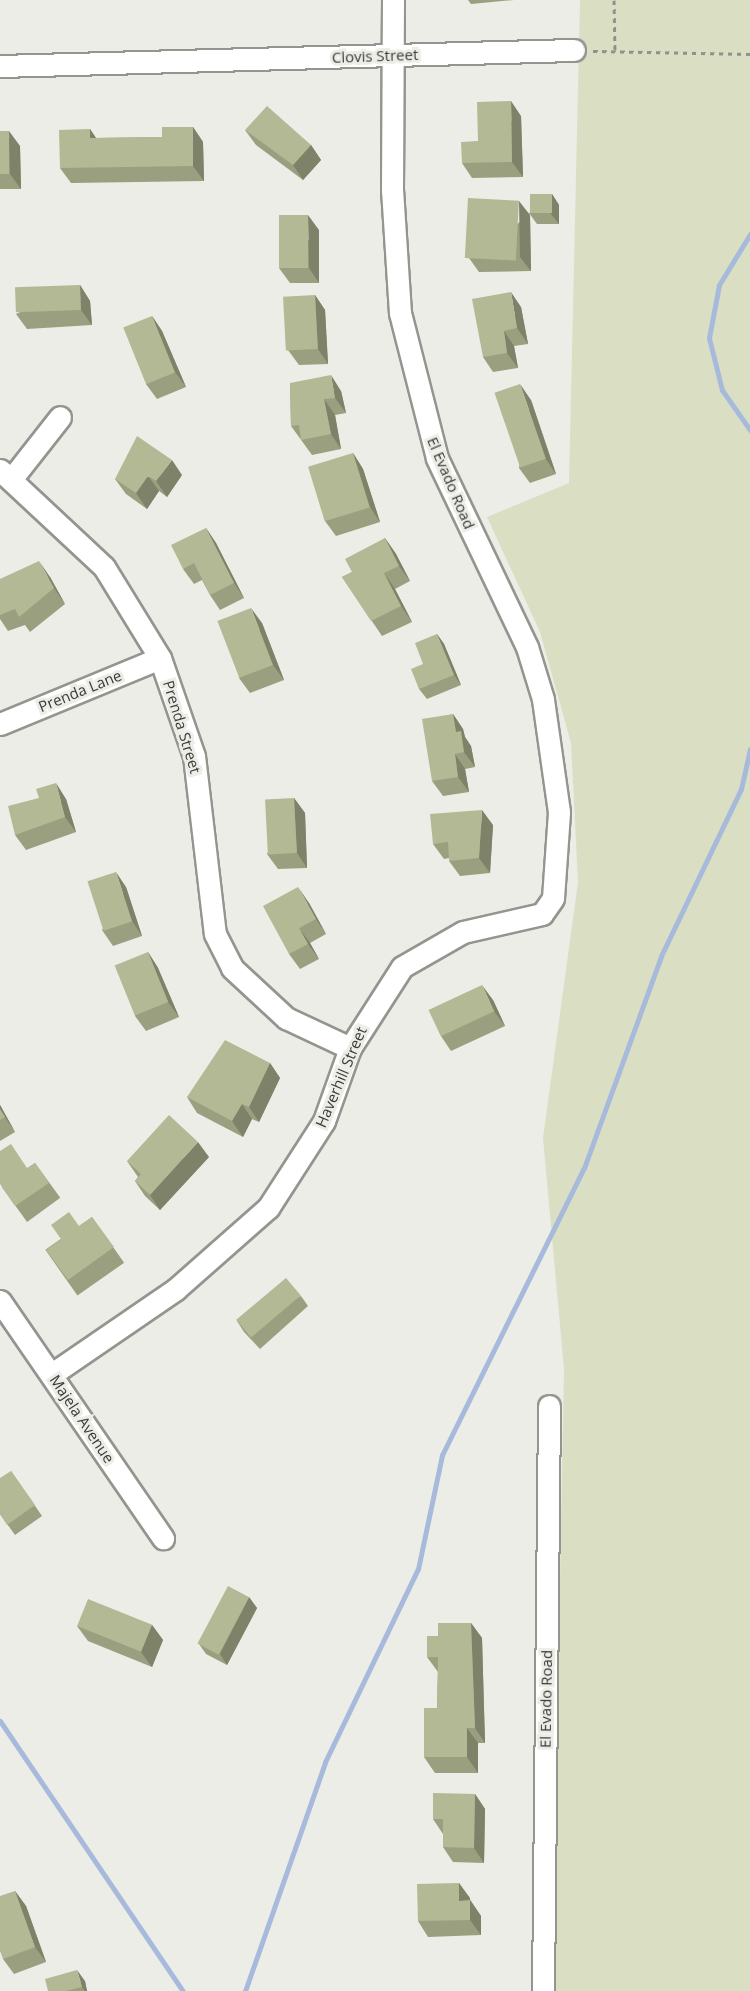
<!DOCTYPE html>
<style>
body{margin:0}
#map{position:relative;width:750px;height:1991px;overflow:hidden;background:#ecede6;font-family:"Open Sans",sans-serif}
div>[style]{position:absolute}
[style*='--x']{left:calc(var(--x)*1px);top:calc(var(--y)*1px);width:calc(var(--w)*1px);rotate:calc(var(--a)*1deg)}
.green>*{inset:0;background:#dadfc4}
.stream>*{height:5px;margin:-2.5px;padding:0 2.5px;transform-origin:2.5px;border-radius:2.5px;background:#a7badb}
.path>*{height:3px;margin-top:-1.5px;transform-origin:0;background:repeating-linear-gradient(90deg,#90918c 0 4.5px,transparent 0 9px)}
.roads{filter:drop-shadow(2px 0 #93958e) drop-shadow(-2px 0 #93958e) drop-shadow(0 2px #93958e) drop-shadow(0 -2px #93958e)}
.minor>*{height:21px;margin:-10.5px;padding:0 10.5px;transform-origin:10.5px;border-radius:10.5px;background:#fff}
.wall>*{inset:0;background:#9a9f7f;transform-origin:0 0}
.shaded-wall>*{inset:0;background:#7d8268}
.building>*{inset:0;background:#b3b994;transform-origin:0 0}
span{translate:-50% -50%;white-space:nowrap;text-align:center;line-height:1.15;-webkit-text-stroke:6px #ecede6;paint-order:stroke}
.street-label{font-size:15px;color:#3a3b38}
</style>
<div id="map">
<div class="green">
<i style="clip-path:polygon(580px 0,750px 0,750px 1991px,552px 1991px,564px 1369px,543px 1138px,578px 882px,571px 743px,540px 632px,487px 517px,569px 483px)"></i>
</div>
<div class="stream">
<i style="--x:750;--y:234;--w:60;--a:121.3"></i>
<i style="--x:719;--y:285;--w:54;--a:100.7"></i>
<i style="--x:709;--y:338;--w:54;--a:76"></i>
<i style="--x:722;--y:390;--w:49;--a:55"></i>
<i style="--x:0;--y:1721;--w:326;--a:55.9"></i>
<i style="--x:245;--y:1991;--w:243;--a:-70.7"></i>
<i style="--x:325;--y:1762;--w:214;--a:-64.3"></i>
<i style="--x:418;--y:1569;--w:116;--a:-78.1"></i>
<i style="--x:442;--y:1455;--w:320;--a:-63.7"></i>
<i style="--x:584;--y:1168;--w:226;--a:-70"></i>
<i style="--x:661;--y:956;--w:185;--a:-64.4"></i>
<i style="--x:741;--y:789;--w:41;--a:-77.3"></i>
</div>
<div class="path">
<i style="--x:614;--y:0;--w:51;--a:88.9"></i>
<i style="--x:593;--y:51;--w:157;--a:1.1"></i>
</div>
<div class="roads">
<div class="minor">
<i style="--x:0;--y:66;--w:574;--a:-1.6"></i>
<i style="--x:0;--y:470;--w:142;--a:43"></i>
<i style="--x:104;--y:567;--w:107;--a:58.4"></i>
<i style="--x:160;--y:658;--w:104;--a:70.9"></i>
<i style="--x:194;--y:756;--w:179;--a:83.3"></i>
<i style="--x:215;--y:934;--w:38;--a:63"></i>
<i style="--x:232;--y:968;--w:74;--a:42.8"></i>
<i style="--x:286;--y:1018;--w:71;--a:25.1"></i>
<i style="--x:13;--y:477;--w:76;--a:-51.9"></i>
<i style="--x:0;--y:724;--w:173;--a:-22.4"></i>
<i style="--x:0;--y:1301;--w:288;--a:55.5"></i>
<i style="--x:52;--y:1374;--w:150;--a:-34.4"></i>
<i style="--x:176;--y:1289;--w:123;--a:-41.4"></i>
<i style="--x:268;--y:1208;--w:103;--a:-57.2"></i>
<i style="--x:324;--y:1121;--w:77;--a:-70.4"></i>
<i style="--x:350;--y:1048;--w:96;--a:-57.3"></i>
<i style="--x:402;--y:967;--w:70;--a:-29.8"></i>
<i style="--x:463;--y:932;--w:81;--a:-12.8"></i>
<i style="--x:542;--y:914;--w:19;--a:-55"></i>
<i style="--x:553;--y:898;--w:86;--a:-86"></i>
<i style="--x:559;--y:812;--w:114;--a:-98.1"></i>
<i style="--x:543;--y:699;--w:54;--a:-107.1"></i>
<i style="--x:527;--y:647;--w:209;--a:-115.5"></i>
<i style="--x:437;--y:458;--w:150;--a:-104.3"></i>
<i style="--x:400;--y:313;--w:123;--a:-93.7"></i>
<i style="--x:392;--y:190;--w:190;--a:-89.7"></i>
<i style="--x:543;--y:1991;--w:585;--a:-89.41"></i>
</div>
</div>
<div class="wall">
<i style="clip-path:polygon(468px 0,514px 0,471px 4px)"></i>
<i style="clip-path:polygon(521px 116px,523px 177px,472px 178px,462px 163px,478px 141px)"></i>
<i style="clip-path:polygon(193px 127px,203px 142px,204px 181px,71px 183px,60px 168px,90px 129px,96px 138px,162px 137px)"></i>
<i style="clip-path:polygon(245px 130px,311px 145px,321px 160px,303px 180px,256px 145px)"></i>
<i style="clip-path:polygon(0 131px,20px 146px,21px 189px,0 189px)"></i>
<i style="clip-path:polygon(552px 194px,559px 205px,559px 224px,537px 224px,529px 213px)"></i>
<i style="clip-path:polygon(530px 215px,531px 271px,479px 272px,469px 258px)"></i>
<i style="clip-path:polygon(319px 230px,319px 283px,290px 283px,279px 268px)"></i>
<i style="clip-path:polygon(80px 285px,90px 301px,92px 325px,27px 329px,16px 314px)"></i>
<i style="clip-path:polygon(315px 295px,325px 310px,328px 364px,299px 365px,288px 350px)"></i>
<i style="clip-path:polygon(521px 307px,528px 344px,514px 346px,518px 368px,493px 372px,483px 357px)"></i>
<i style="clip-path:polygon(152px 316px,162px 331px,186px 387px,157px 399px,146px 384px)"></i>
<i style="clip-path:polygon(290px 383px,341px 391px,346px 413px,335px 415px,341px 449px,312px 455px,291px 426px)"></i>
<i style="clip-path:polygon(531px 400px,556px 474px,530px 483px,519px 468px)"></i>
<i style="clip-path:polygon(353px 453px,363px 469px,380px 522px,336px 536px,325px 521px)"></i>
<i style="clip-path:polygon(182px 475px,167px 497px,159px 491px,147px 509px,126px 494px,115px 479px)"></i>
<i style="clip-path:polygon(206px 528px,216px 543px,244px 598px,220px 610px,210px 595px,202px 580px,194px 584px,183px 569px)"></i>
<i style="clip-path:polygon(385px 538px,396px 554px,410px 581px,395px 589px,412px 622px,382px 636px,342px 577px,352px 572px)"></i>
<i style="clip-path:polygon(50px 577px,65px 604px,30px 632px,25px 625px,8px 631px,0 619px,0 579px)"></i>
<i style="clip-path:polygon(262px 623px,284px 680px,250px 693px,239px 678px)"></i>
<i style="clip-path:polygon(437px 634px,444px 644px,461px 685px,427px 699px,419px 689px,423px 664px)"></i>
<i style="clip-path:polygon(453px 714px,463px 729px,465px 737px,471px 746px,475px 767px,465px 769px,469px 792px,443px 796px,432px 781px)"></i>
<i style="clip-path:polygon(294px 798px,305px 813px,307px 868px,278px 869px,267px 854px)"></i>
<i style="clip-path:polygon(66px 799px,76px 832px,26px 850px,15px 835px)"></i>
<i style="clip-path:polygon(493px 825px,490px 873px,460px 876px,449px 861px,449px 858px,444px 859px,433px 844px)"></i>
<i style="clip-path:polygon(126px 887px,142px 936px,113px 946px,102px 930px)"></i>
<i style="clip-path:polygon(309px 903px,326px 934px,310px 943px,319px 959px,300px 969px,289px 954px)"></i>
<i style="clip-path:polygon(148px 952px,158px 968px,179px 1017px,146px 1031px,135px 1016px)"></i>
<i style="clip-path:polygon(493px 1000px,505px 1026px,451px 1051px,441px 1036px)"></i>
<i style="clip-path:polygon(270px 1063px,280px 1078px,259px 1122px,252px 1119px,243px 1137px,197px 1113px,187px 1097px)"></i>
<i style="clip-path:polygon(0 1105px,15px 1132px,0 1141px)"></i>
<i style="clip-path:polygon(209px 1157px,160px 1210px,145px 1196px,135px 1181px,138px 1177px,127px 1161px)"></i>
<i style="left:35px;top:1163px;width:43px;height:41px;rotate:54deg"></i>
<i style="left:92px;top:1217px;width:56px;height:57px;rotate:55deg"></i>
<i style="clip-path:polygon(301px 1296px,308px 1306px,260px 1349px,244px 1332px,237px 1321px)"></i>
<i style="clip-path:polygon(11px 1471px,42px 1516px,15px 1535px,0 1514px)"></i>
<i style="clip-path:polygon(249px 1597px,257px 1608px,227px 1665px,206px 1654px,199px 1644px)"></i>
<i style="clip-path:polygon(471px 1623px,482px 1638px,485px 1743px,478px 1743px,478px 1773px,435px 1773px,424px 1757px,437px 1708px,438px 1672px,427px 1657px,438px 1636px)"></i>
<i style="clip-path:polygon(152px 1625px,163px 1640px,152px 1667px,88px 1641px,77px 1626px)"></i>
<i style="clip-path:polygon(475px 1794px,485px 1809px,484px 1863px,453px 1862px,443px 1847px,443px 1834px,433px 1819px)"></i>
<i style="clip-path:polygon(459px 1883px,481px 1916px,481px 1935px,428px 1937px,418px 1921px)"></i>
<i style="clip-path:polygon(15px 1891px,26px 1906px,46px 1962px,14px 1974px,3px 1959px)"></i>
<i style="clip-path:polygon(85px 1981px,87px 1991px,48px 1991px)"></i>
</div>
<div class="shaded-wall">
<i style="clip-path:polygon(511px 101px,521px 116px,523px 177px,512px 162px)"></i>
<i style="clip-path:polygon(193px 127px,203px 142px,204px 181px,193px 166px)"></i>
<i style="clip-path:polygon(90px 129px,100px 144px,90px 138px)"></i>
<i style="clip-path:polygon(9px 131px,20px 146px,21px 189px,10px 174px)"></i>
<i style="clip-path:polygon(311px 145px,321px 160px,303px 180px,293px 165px)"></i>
<i style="clip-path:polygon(552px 194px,559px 205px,559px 224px,551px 214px)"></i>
<i style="clip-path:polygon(519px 201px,530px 215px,531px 271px,520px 257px)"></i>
<i style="clip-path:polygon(308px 215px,319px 230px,319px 283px,309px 268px)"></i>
<i style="clip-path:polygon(80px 285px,90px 301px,92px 325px,81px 310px)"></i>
<i style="clip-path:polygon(511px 292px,521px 307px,528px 344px,517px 328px)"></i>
<i style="clip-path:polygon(315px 295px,325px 310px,328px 364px,318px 349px)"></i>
<i style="clip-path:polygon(152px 316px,162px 331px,186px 387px,175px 372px)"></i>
<i style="clip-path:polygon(504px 331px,514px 346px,518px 368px,507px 353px)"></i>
<i style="clip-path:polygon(331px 375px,341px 391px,346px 413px,335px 398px)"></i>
<i style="clip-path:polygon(520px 384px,531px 400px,556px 474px,546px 459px)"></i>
<i style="clip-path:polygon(324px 399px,335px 415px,341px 449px,331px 434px)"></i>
<i style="clip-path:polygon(353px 453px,363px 469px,380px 522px,370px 507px)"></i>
<i style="clip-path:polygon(172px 460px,182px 475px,167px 497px,156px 481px)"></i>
<i style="clip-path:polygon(148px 476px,159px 491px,147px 509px,136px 493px)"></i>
<i style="clip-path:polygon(206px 528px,216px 543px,244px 598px,234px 583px)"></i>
<i style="clip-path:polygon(385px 538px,396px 554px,410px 581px,399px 566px)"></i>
<i style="clip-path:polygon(39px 561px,50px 577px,65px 604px,54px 588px)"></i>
<i style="clip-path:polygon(384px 573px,395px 589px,412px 622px,401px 606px)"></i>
<i style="clip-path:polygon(251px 608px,262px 623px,284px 680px,273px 665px)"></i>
<i style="clip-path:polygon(437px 634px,444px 644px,461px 685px,454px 675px)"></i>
<i style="clip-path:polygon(453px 714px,463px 729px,465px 737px,471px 746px,475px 767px,464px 752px,456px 732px)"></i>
<i style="clip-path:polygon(455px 754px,465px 769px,469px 792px,458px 777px)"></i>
<i style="clip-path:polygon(56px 783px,66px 799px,76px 832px,65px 817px)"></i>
<i style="clip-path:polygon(294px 798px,305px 813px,307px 868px,297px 853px)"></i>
<i style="clip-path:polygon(482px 810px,493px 825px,490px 873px,479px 858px)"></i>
<i style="clip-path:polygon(116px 872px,126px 887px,142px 936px,132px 921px)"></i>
<i style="clip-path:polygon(298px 887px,309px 903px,326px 934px,316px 919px)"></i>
<i style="clip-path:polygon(299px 928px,310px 943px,319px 959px,308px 944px)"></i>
<i style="clip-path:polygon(148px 952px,158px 968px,179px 1017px,168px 1002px)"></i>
<i style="clip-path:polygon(482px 985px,493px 1000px,505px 1026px,494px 1011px)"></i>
<i style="clip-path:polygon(270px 1063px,280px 1078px,259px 1122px,249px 1107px)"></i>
<i style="clip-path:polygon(242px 1104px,252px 1119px,243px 1137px,232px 1121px)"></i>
<i style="clip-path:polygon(0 1105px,15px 1132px,5px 1117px,0 1109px)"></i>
<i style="clip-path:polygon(198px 1142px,209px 1157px,160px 1210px,150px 1195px)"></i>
<i style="clip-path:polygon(249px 1597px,257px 1608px,227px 1665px,220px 1654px)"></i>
<i style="clip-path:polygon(471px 1623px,482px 1638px,485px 1743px,475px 1728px)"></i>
<i style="clip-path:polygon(152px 1625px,163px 1640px,152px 1667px,141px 1652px)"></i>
<i style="clip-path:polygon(467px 1728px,478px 1743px,478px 1773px,467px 1757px)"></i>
<i style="clip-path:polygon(475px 1794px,485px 1809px,484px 1863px,474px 1848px)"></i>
<i style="clip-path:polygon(459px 1883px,470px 1898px,470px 1916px,459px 1901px)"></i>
<i style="clip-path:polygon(15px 1891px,26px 1906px,46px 1962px,35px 1947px)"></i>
<i style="clip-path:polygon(470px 1900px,481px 1916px,481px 1935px,470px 1920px)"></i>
<i style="clip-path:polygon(77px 1970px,85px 1981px,87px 1991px,85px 1991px,82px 1987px)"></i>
</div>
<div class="building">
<i style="clip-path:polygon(511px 101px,512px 162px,462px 163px,461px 142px,478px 141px,477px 102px)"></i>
<i style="clip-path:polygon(267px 106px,311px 145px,293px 165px,245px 130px)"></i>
<i style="clip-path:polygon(162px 127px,193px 127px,193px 166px,60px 168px,59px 130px,90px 129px,90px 138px,162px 137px)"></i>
<i style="left:0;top:131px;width:9px;height:43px"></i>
<i style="left:530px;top:194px;width:22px;height:19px"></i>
<i style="left:468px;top:198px;width:51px;height:60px;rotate:3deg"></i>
<i style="left:279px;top:215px;width:29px;height:53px"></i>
<i style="left:80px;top:285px;width:25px;height:65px;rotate:88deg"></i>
<i style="clip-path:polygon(511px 292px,517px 328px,504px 331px,507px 353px,483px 357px,472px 299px)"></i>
<i style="left:315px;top:295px;width:54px;height:32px;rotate:87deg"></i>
<i style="left:152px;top:316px;width:61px;height:31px;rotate:68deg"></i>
<i style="clip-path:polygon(331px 375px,335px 398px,324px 399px,331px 434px,301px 440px,299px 425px,291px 426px,290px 383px)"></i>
<i style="left:520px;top:384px;width:79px;height:27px;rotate:71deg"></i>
<i style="clip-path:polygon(137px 436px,172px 460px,156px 481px,148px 476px,136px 493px,115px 479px)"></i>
<i style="left:353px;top:453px;width:57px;height:47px;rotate:73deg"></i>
<i style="clip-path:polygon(206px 528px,234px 583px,210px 595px,194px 563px,183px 569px,171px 545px)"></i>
<i style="clip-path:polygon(385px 538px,399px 566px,384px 573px,401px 606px,371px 621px,342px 577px,352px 572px,345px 559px)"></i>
<i style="clip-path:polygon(39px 561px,54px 588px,19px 617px,15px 609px,0 615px,0 579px)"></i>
<i style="left:251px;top:608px;width:61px;height:36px;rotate:69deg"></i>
<i style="clip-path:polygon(437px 634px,454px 675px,419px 689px,411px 669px,423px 664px,415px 643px)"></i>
<i style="clip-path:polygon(453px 714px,456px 732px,461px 731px,464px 752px,455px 754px,458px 777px,432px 781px,422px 719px)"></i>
<i style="clip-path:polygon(56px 783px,65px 817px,15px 835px,8px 806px,39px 798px,36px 789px)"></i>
<i style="left:294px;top:798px;width:55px;height:29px;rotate:87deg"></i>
<i style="clip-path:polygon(482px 810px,479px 858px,449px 861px,448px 842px,433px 844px,430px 814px)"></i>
<i style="left:116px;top:872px;width:52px;height:30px;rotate:72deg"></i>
<i style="clip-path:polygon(298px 887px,316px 919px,299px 928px,308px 944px,289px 954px,263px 906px)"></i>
<i style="left:148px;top:952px;width:54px;height:36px;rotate:68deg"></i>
<i style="left:482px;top:985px;width:29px;height:59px;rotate:65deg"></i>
<i style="clip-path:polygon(225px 1040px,270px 1063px,249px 1107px,242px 1104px,232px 1121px,187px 1097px)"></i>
<i style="clip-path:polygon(0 1109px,5px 1117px,0 1120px)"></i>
<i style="clip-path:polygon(169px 1115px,198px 1142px,150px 1195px,135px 1181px,141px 1174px,127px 1161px)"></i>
<i style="clip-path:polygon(11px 1144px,27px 1168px,35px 1163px,49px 1183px,15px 1206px,0 1184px,0 1151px)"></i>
<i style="clip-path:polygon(69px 1212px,79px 1226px,92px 1217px,114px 1247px,68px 1280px,46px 1250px,61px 1239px,51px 1225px)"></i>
<i style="left:286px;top:1278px;width:23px;height:65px;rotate:50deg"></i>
<i style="clip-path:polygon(11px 1471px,35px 1505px,7px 1525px,0 1514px,0 1478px)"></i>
<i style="left:228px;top:1586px;width:24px;height:65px;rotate:28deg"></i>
<i style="left:88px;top:1599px;width:69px;height:29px;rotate:22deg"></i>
<i style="clip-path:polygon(438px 1623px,471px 1623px,475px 1728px,467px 1728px,467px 1757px,424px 1757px,424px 1708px,437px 1708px,438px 1657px,427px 1657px,427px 1636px,438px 1636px)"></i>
<i style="clip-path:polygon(433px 1793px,475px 1794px,474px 1848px,443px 1847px,443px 1819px,433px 1819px)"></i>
<i style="clip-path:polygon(459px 1883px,459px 1901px,470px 1900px,470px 1920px,418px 1921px,417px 1884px)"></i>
<i style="clip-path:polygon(15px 1891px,35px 1947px,3px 1959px,0 1951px,0 1896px)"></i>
<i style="clip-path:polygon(77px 1970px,82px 1987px,66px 1991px,48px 1991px,45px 1979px)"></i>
</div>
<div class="street-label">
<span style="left:375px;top:56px;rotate:-2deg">Clovis Street</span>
<span style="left:451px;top:483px;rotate:67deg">El Evado Road</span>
<span style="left:80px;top:691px;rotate:-22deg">Prenda Lane</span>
<span style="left:182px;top:727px;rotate:73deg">Prenda Street</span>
<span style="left:341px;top:1077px;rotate:-67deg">Haverhill Street</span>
<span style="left:82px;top:1419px;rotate:56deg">Majela Avenue</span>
<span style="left:546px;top:1699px;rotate:-89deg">El Evado Road</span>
</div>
</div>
